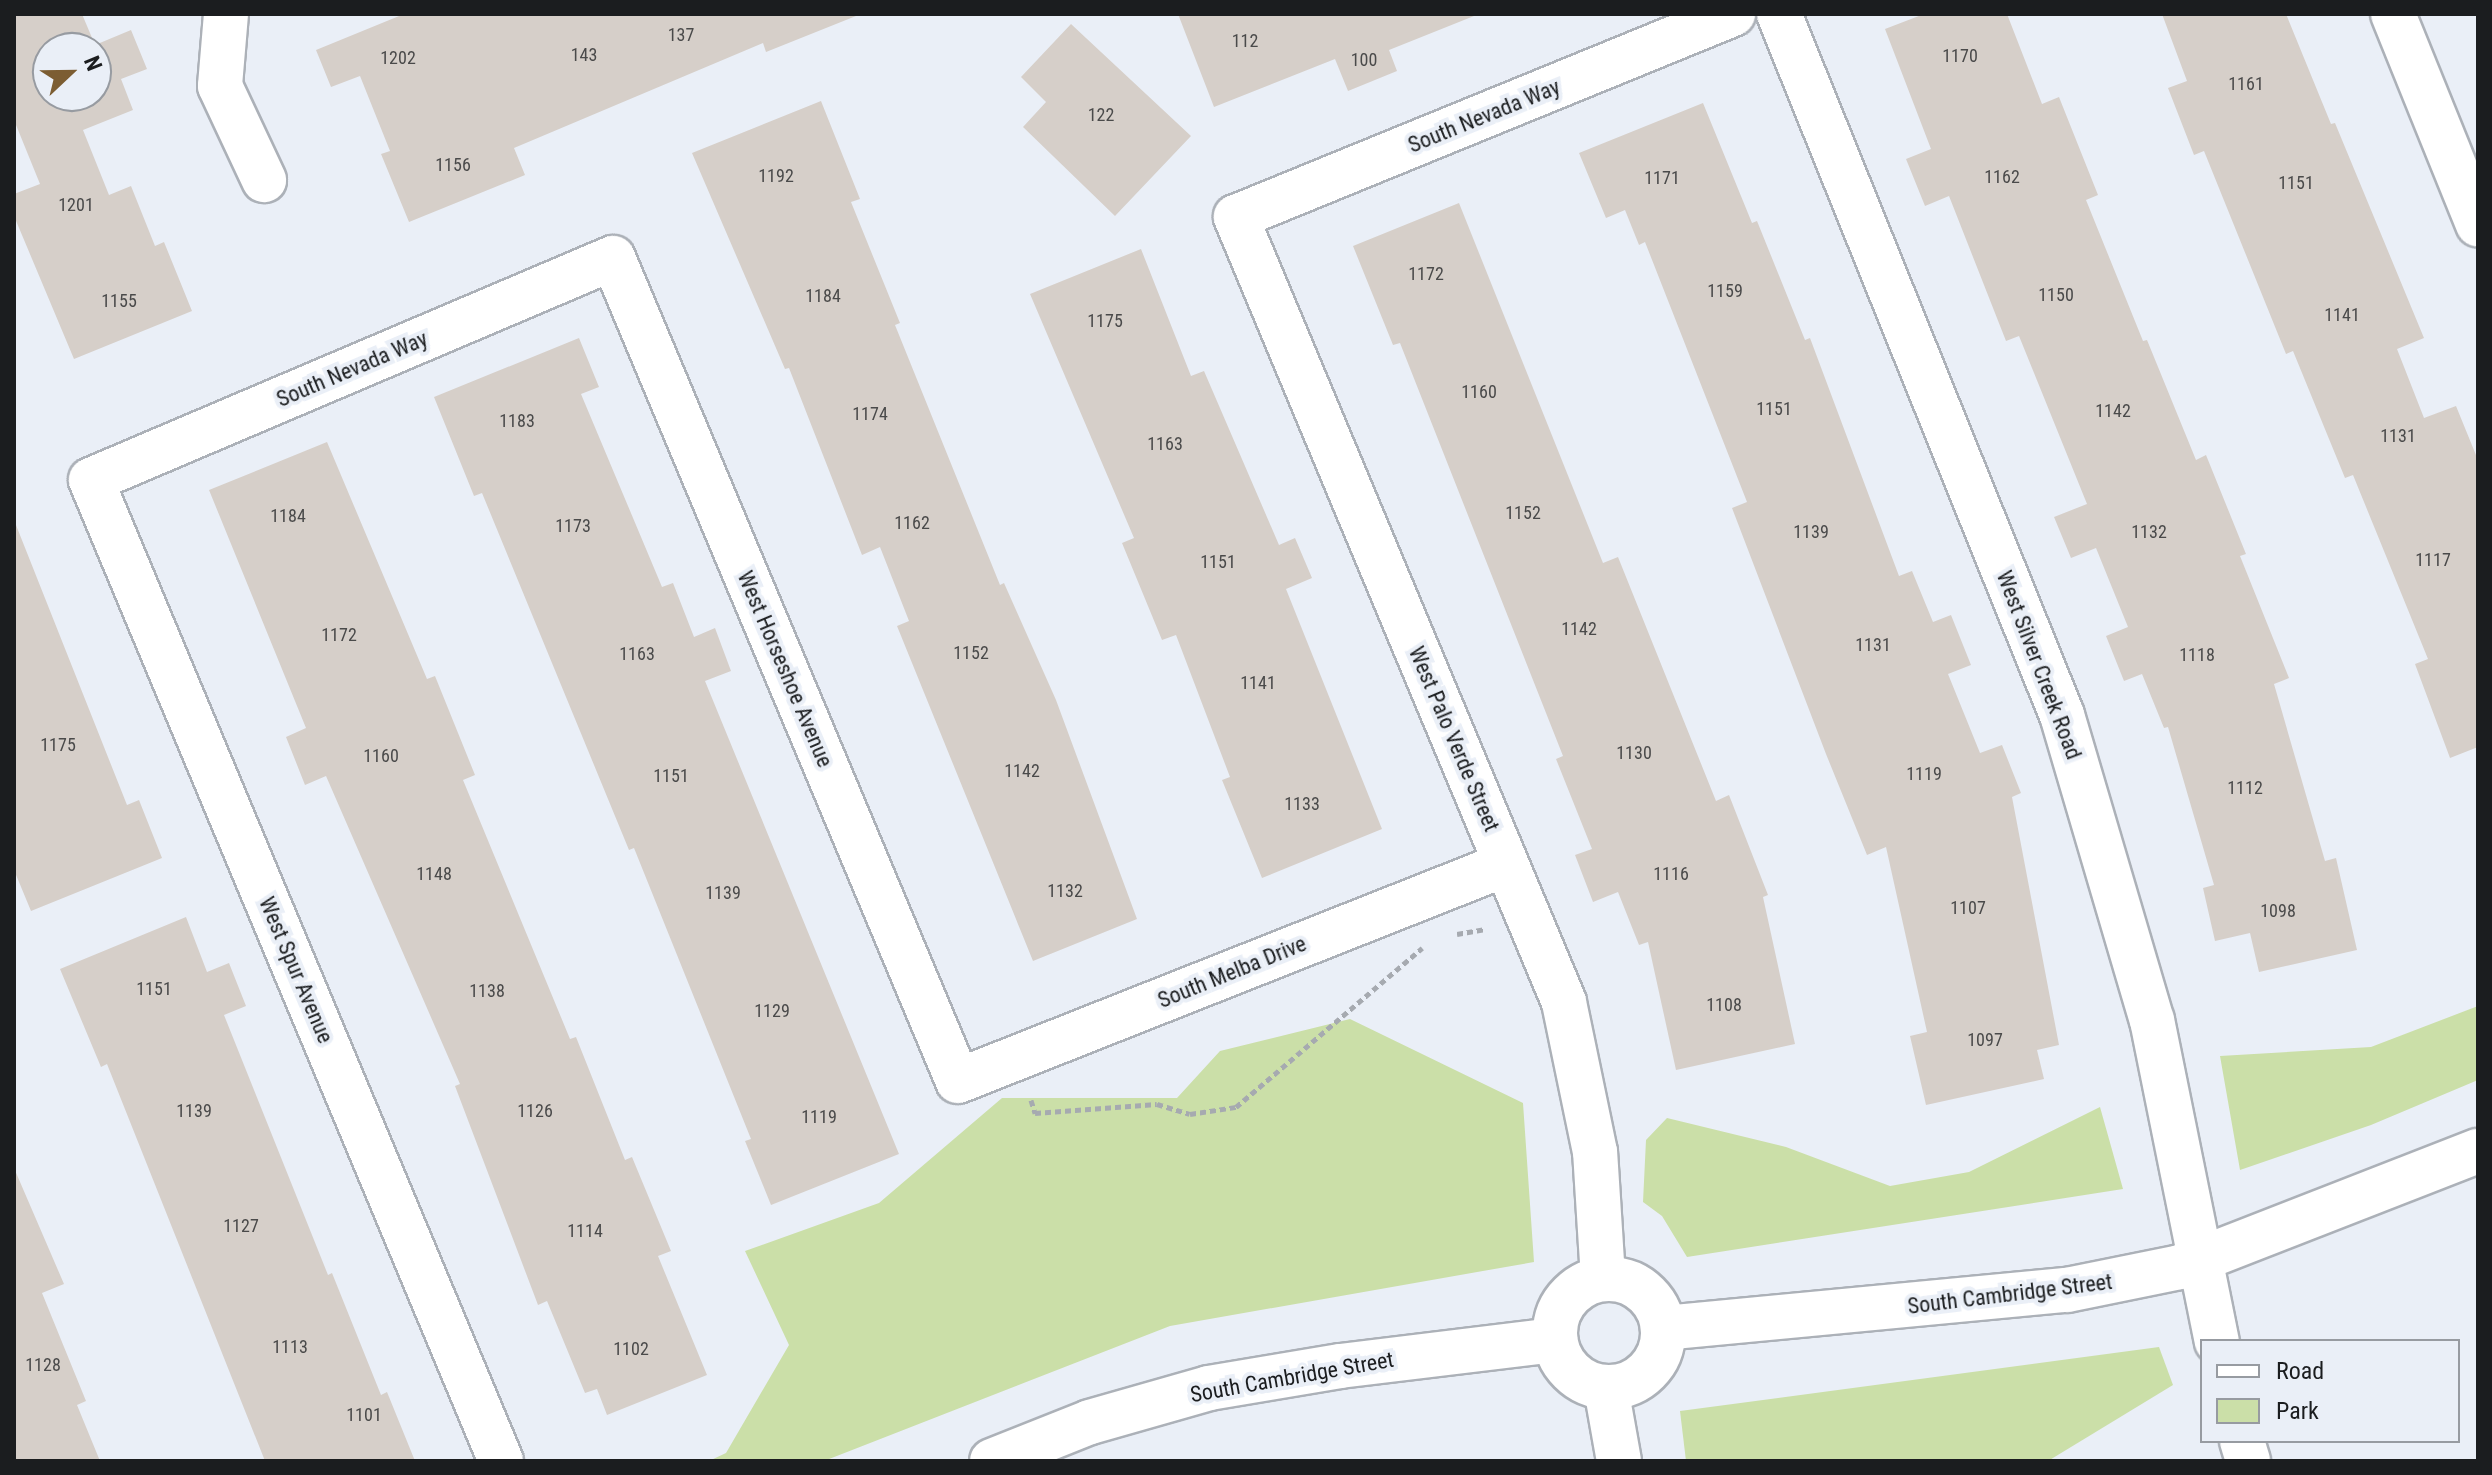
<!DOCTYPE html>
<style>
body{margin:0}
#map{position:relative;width:2492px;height:1475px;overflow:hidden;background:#eaeff7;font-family:"Roboto Condensed",sans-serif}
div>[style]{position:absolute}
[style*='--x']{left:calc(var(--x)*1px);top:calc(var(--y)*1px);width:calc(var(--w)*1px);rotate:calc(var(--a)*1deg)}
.green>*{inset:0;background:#cbdfa8}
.building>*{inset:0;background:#d6cfc9}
.path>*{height:5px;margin-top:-2.5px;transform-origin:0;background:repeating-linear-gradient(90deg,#a6aab0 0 6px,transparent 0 10px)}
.roads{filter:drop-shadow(2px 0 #acb1b8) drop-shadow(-2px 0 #acb1b8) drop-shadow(0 2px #acb1b8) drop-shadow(0 -2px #acb1b8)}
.minor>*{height:44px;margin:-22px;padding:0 22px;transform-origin:22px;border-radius:22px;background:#fff}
.minor>.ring{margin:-22px;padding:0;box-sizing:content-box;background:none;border:44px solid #fff;border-radius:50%}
span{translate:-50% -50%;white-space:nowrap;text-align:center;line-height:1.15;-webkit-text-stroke:8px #eaeff7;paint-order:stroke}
.number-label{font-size:18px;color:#4a4a4a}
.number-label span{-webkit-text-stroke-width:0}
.street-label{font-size:22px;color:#1b1d1f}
.frame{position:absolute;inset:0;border:16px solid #1b1d1f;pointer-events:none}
.legend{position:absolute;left:2200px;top:1339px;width:260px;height:104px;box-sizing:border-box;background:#eaeff7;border:2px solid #979ba1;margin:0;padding:10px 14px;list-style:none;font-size:24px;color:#1b1d1f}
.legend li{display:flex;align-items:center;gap:16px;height:40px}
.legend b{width:40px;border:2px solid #979ba1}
.north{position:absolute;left:32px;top:32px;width:80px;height:80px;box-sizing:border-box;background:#eaeff7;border:2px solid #979ba1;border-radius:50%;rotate:68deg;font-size:22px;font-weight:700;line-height:32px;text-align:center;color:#1b1d1f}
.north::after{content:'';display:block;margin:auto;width:28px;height:36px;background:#7c5d32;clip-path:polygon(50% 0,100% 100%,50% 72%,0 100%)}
</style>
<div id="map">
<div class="green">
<i style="clip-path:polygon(2478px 1006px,2478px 1080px,2371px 1125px,2240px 1170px,2220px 1056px,2371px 1047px)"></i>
<i style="clip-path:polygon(1350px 1019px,1523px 1103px,1534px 1262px,1170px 1326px,824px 1461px,709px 1461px,726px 1453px,789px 1345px,745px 1251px,879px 1203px,1002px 1098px,1177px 1098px,1220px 1051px)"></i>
<i style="clip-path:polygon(2100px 1107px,2123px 1189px,1687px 1257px,1662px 1216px,1643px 1202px,1646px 1140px,1667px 1118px,1786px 1147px,1890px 1186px,1969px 1172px)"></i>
<i style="clip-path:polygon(2159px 1347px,2173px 1385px,2048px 1461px,1686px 1461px,1680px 1411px)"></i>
</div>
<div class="building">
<i style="clip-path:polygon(evenodd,14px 14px,82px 14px,95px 45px,131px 30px,147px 69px,121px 79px,133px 110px,83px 130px,109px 195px,131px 186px,155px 246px,164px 242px,192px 311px,74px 359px,14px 216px,14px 194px,40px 184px,14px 120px,14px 14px,48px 48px,96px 48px,96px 96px,48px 96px,48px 48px)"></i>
<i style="clip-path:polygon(404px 14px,855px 14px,856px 16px,766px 52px,763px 43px,514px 148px,525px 175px,409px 222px,381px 154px,390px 151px,360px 76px,331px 87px,316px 50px)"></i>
<i style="clip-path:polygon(1178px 14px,1473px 14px,1474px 16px,1389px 50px,1397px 71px,1348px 91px,1335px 59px,1214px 107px)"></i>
<i style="clip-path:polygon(1924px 14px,2007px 14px,2042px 104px,2059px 97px,2098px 195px,2086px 200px,2143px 341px,2147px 340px,2196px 460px,2206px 455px,2246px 554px,2240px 556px,2289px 678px,2274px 684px,2325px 861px,2336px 858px,2357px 950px,2259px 972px,2250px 933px,2215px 941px,2203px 888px,2214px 885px,2168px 727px,2164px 728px,2142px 674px,2124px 681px,2106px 636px,2128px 627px,2096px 548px,2071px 558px,2054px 517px,2087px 504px,2019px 336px,2006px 341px,1949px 196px,1925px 206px,1906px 159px,1931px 149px,1885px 29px)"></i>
<i style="clip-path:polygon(2162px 14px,2286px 14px,2331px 124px,2335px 123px,2424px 338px,2397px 349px,2424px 418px,2456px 406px,2478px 460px,2478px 747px,2450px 758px,2415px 664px,2428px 659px,2353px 475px,2345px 478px,2293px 351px,2286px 354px,2204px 151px,2194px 155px,2168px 88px,2187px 81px)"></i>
<i style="clip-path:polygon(1071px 24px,1191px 136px,1115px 216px,1023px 127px,1046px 102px,1021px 77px)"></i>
<i style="clip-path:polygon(821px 101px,860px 199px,851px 202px,900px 323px,895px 325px,1000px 585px,1004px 583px,1056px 700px,1137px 919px,1033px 961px,897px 626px,909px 621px,880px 547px,862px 555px,789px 368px,785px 369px,692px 153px)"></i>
<i style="clip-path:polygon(1703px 103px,1752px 223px,1757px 221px,1805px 340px,1810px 338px,1899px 576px,1912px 571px,1933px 622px,1951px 615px,1971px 665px,1948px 674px,1980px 753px,2002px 745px,2021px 793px,2012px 797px,2059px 1045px,2037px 1050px,2044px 1079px,1926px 1105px,1910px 1036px,1927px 1032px,1886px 847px,1867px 855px,1826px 754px,1732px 508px,1747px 502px,1645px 242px,1639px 245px,1625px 210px,1606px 218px,1579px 153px)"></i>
<i style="clip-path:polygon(1459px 203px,1603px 563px,1618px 557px,1716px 801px,1729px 795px,1768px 895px,1763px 897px,1795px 1044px,1676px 1070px,1648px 942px,1639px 945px,1618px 892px,1593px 902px,1575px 855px,1592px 849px,1556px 759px,1563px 756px,1400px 343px,1393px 345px,1353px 246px)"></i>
<i style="clip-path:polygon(1141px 249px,1191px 376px,1204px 371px,1279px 545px,1295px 538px,1312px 578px,1286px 589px,1382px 829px,1262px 878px,1222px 780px,1230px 777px,1176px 635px,1162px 640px,1122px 543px,1134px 538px,1030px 294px)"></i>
<i style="clip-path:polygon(579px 338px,599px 387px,581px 394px,662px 587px,673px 583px,694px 637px,715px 628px,731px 671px,705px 681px,899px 1154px,771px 1205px,745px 1141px,751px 1139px,634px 848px,629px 850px,482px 493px,474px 496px,434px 397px)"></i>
<i style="clip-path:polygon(327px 442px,427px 679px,435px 676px,475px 775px,463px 780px,570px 1039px,576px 1037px,625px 1160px,632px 1157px,671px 1251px,658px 1256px,707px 1375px,607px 1415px,597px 1389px,585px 1393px,547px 1301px,538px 1305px,455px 1086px,460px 1084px,326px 776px,305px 785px,286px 737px,306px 728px,209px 490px)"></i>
<i style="clip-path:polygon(14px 520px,127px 805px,139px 800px,162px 858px,31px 911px,14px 870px)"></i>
<i style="clip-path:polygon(186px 917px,207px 972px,229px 963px,246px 1006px,224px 1015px,328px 1275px,332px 1273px,381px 1395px,387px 1392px,415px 1461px,265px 1461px,107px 1064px,101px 1067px,60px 969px)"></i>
<i style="clip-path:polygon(14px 1168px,64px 1284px,42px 1293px,86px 1401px,77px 1405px,100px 1461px,14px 1461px)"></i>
</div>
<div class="path">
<i style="--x:1457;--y:934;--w:29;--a:-10"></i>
<i style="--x:1031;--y:1100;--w:14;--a:73"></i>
<i style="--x:1035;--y:1113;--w:122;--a:-4.2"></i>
<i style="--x:1157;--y:1104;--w:34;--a:17"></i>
<i style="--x:1190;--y:1114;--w:47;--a:-8.7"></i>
<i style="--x:1236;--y:1107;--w:245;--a:-40.5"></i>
</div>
<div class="roads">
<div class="minor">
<i style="--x:226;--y:14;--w:72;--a:94.8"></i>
<i style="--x:220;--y:86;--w:104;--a:64.9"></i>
<i style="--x:1779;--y:14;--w:756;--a:68.02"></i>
<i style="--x:2062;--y:715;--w:318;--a:73.6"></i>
<i style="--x:2152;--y:1020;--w:328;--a:78.6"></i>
<i style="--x:2393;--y:14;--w:227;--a:68"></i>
<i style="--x:1603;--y:1278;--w:126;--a:-93.6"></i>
<i style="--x:1595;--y:1152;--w:153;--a:-101.7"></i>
<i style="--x:1564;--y:1002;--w:851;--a:-112.68"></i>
<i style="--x:1236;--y:217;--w:537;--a:-22.22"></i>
<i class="ring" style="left:1555px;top:1279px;width:64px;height:64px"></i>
<i style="--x:1663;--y:1328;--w:406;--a:-5.4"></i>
<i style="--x:2067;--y:1290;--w:115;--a:-11.5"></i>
<i style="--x:2180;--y:1267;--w:320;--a:-21.3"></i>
<i style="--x:1606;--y:1388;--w:74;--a:79.9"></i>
<i style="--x:2242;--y:1441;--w:21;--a:73"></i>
<i style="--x:501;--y:1461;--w:1063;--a:-112.68"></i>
<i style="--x:91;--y:480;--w:567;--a:-23.04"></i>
<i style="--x:613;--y:258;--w:892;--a:67.26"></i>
<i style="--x:958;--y:1081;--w:589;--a:-21.6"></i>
<i style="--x:992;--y:1461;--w:105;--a:-21.7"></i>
<i style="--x:1090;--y:1422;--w:124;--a:-15.9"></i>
<i style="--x:1209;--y:1388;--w:133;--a:-9.5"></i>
<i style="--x:1340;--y:1366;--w:217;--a:-6.9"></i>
</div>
</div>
<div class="number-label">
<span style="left:681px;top:35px">137</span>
<span style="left:1245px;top:41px">112</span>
<span style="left:584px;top:55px">143</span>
<span style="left:1960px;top:56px">1170</span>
<span style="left:398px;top:58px">1202</span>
<span style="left:1364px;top:60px">100</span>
<span style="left:2246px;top:84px">1161</span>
<span style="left:1101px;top:115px">122</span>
<span style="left:453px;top:165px">1156</span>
<span style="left:776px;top:176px">1192</span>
<span style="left:2002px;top:177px">1162</span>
<span style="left:1662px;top:178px">1171</span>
<span style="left:2296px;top:183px">1151</span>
<span style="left:76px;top:205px">1201</span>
<span style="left:1426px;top:274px">1172</span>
<span style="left:1725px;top:291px">1159</span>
<span style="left:2056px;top:295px">1150</span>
<span style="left:823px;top:296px">1184</span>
<span style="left:119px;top:301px">1155</span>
<span style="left:2342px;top:315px">1141</span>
<span style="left:1105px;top:321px">1175</span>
<span style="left:1479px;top:392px">1160</span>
<span style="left:1774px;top:409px">1151</span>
<span style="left:2113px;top:411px">1142</span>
<span style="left:870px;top:414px">1174</span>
<span style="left:517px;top:421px">1183</span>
<span style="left:2398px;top:436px">1131</span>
<span style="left:1165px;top:444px">1163</span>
<span style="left:1523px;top:513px">1152</span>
<span style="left:288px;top:516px">1184</span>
<span style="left:912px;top:523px">1162</span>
<span style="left:573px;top:526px">1173</span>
<span style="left:1811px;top:532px">1139</span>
<span style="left:2149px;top:532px">1132</span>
<span style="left:2433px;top:560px">1117</span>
<span style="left:1218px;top:562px">1151</span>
<span style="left:1579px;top:629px">1142</span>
<span style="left:339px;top:635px">1172</span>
<span style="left:1873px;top:645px">1131</span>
<span style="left:971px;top:653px">1152</span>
<span style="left:637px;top:654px">1163</span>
<span style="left:2197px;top:655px">1118</span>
<span style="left:1258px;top:683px">1141</span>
<span style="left:58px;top:745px">1175</span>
<span style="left:1634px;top:753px">1130</span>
<span style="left:381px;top:756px">1160</span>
<span style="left:1022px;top:771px">1142</span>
<span style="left:1924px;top:774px">1119</span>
<span style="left:671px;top:776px">1151</span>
<span style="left:2245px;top:788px">1112</span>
<span style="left:1302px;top:804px">1133</span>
<span style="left:434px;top:874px">1148</span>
<span style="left:1671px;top:874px">1116</span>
<span style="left:1065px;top:891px">1132</span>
<span style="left:723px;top:893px">1139</span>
<span style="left:1968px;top:908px">1107</span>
<span style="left:2278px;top:911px">1098</span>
<span style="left:154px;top:989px">1151</span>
<span style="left:487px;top:991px">1138</span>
<span style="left:1724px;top:1005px">1108</span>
<span style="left:772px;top:1011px">1129</span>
<span style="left:1985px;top:1040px">1097</span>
<span style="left:194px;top:1111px">1139</span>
<span style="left:535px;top:1111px">1126</span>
<span style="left:819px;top:1117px">1119</span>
<span style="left:241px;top:1226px">1127</span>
<span style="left:585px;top:1231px">1114</span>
<span style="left:290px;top:1347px">1113</span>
<span style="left:631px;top:1349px">1102</span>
<span style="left:43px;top:1365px">1128</span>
<span style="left:364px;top:1415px">1101</span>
</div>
<div class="street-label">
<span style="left:1484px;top:116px;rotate:-22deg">South Nevada Way</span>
<span style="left:352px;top:369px;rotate:-23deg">South Nevada Way</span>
<span style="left:2039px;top:665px;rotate:69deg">West Silver Creek Road</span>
<span style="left:785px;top:669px;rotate:67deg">West Horseshoe Avenue</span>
<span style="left:1454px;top:739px;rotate:67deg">West Palo Verde Street</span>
<span style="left:296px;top:970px;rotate:67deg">West Spur Avenue</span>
<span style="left:1232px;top:972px;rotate:-22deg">South Melba Drive</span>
<span style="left:2010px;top:1294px;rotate:-7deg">South Cambridge Street</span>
<span style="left:1292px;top:1377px;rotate:-10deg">South Cambridge Street</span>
</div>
<div class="frame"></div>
<ul class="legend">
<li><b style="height:10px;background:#fff"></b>Road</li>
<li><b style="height:22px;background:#cbdfa8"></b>Park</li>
</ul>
<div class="north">N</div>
</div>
